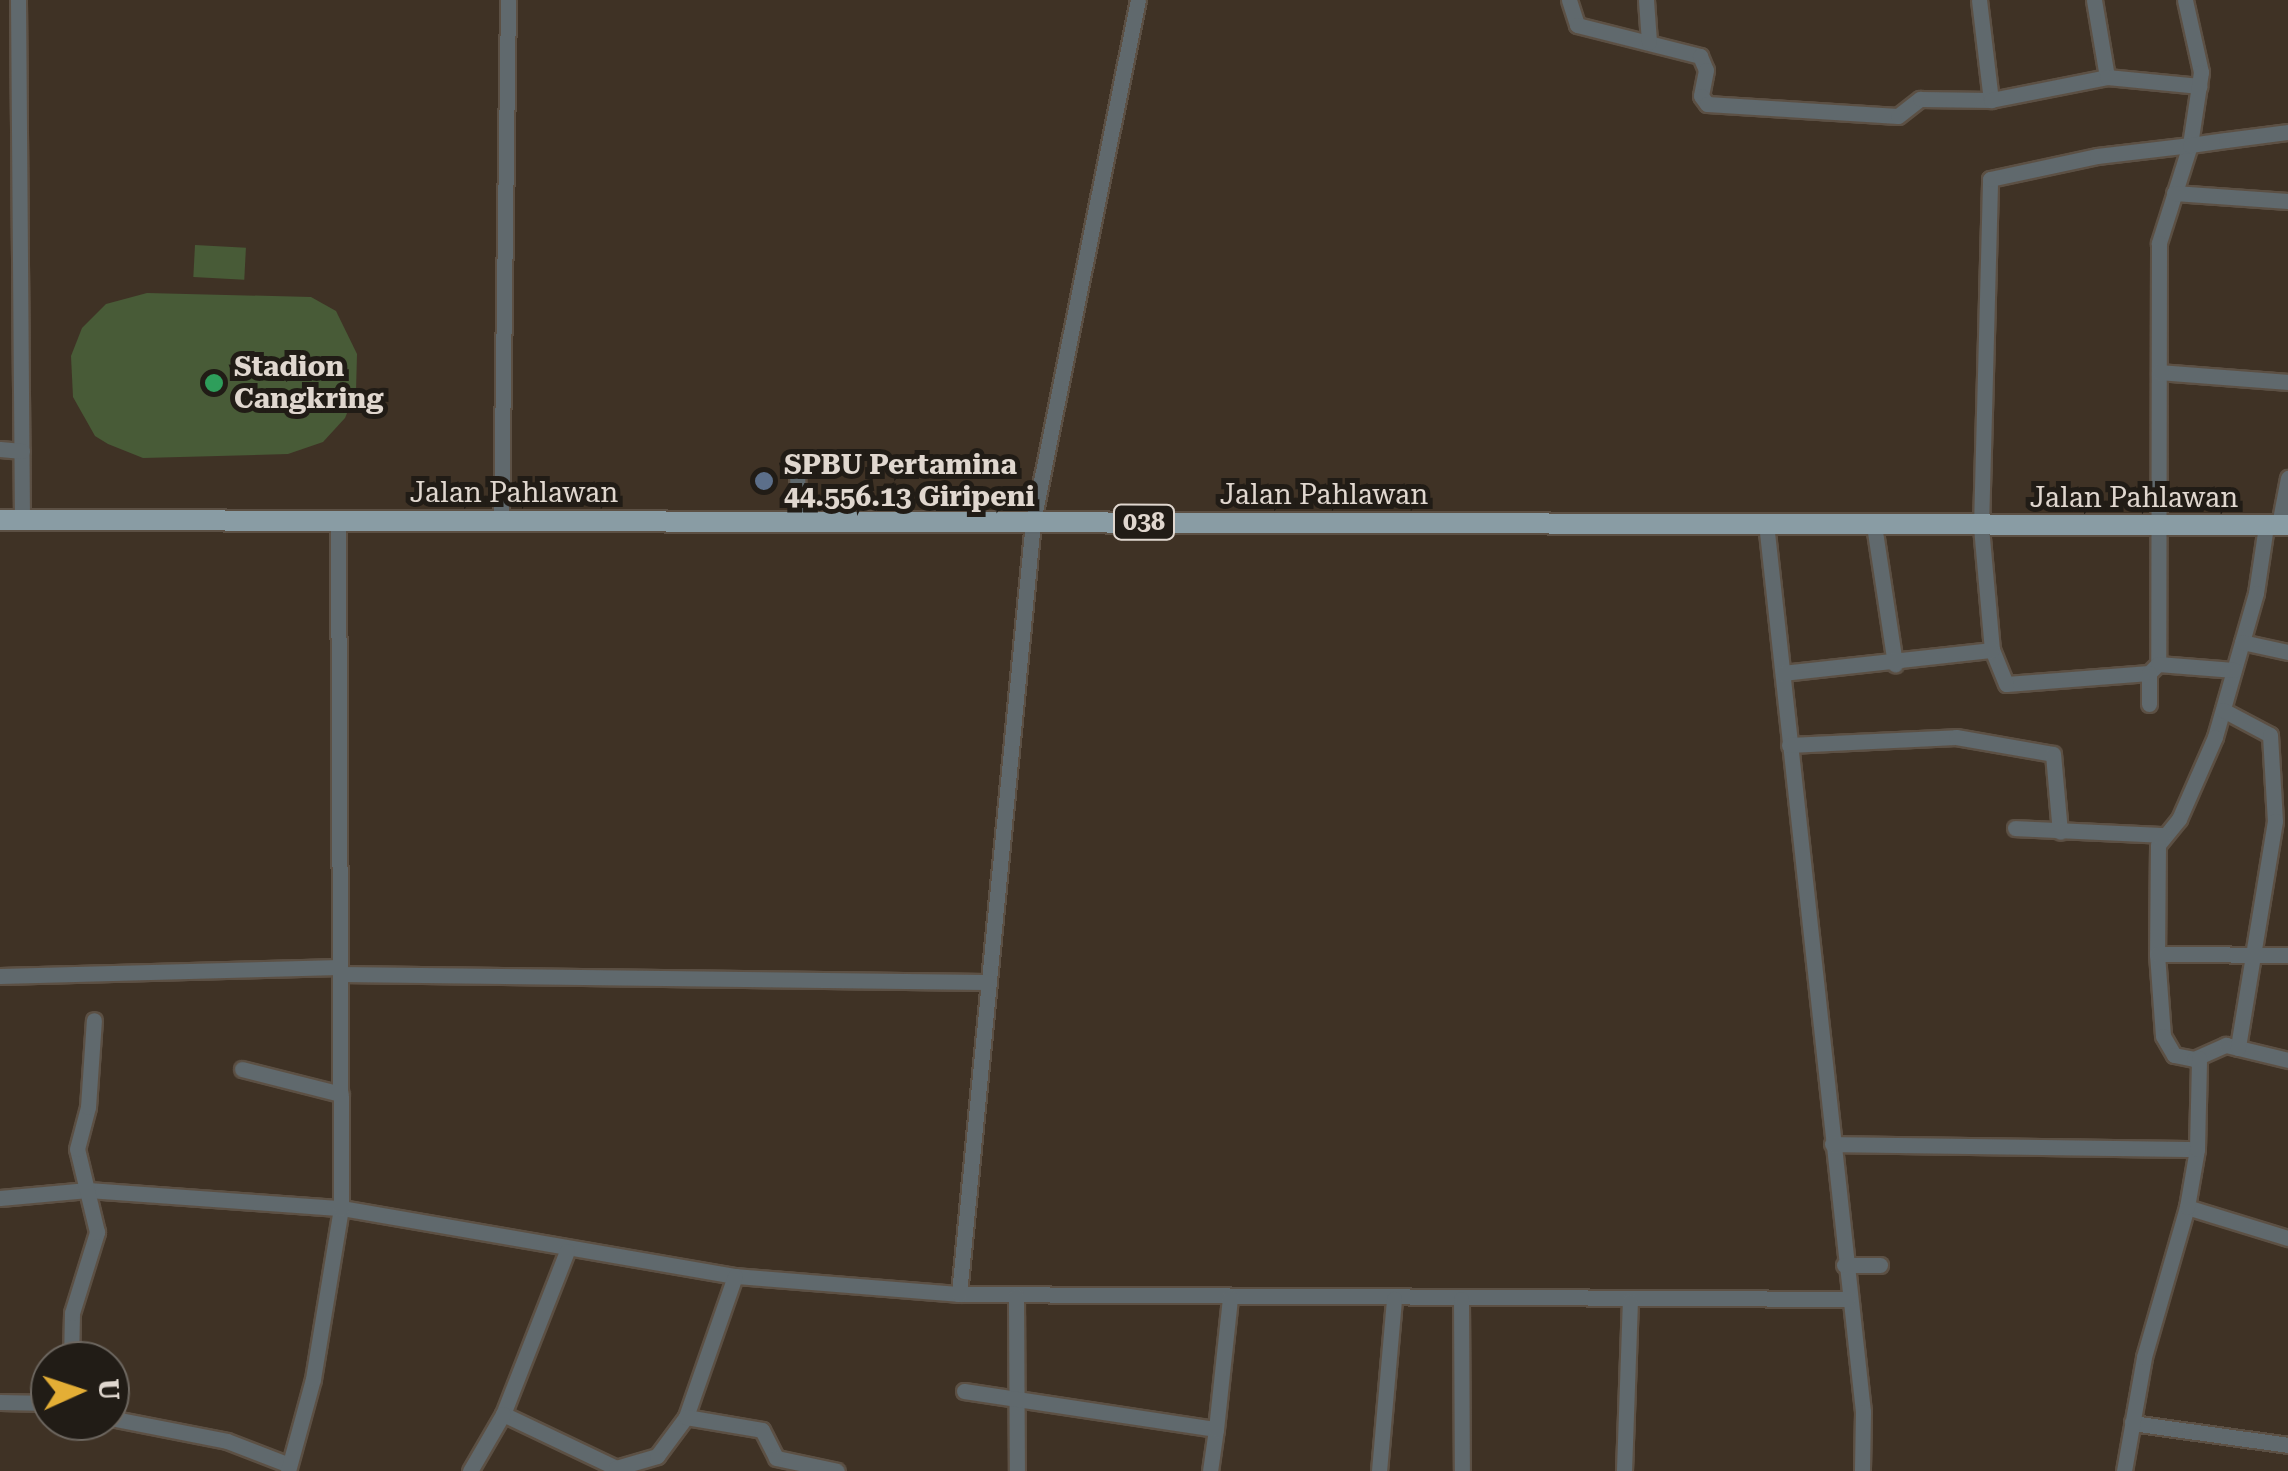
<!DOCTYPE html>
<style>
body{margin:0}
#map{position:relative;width:2288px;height:1471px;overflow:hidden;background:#3f3225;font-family:"Roboto Serif",serif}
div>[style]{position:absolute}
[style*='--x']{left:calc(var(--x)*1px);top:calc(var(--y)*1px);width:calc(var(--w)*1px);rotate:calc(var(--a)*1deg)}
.green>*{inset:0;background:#485b37;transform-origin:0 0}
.roads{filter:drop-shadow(2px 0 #5c5044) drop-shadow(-2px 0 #5c5044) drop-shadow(0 2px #5c5044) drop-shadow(0 -2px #5c5044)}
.minor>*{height:15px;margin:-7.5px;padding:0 7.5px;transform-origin:7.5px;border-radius:7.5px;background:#60696d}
.major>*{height:20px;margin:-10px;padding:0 10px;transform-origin:10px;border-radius:10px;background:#899ca4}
.dots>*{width:28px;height:28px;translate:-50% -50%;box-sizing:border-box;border:5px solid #211c16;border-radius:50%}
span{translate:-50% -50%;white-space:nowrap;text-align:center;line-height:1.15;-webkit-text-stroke:10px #211c16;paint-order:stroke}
.shield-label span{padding:2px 8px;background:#211c16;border:2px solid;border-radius:8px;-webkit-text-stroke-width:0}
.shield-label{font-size:25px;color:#e0d7cf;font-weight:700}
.poi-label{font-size:28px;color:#e0d7cf;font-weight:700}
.left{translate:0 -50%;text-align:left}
.street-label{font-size:28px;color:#e0d7cf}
.north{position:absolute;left:30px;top:1341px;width:100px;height:100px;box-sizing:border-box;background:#211c16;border:2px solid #6d6760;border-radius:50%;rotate:87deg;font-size:28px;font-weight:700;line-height:40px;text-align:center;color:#e0d7cf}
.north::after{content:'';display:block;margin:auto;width:35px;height:45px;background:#e4ae35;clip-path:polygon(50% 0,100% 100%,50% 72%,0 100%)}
</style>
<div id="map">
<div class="green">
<i style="left:195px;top:245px;width:51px;height:32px;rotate:3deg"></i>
<i style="clip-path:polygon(147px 293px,311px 297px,336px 311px,357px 354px,356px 391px,345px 418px,323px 442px,288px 454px,143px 458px,108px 444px,95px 436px,73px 397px,71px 356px,82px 328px,106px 304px)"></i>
</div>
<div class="roads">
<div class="minor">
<i style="--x:18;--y:0;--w:520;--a:89.56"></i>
<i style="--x:1569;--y:0;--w:26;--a:72"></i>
<i style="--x:1577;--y:25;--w:127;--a:14.1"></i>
<i style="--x:1700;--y:56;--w:15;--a:67"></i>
<i style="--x:1706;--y:70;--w:26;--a:101"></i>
<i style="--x:1701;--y:96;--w:10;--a:53"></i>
<i style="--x:1707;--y:104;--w:191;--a:3.6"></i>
<i style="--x:1898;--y:116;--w:28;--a:-38"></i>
<i style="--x:1920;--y:99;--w:71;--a:0.8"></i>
<i style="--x:1646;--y:0;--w:42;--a:85.9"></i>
<i style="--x:1979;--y:0;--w:101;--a:83.2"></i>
<i style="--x:1991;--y:100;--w:118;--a:-11.2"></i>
<i style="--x:2094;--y:0;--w:78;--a:80.4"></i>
<i style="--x:2107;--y:77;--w:93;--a:5.5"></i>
<i style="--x:2185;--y:0;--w:74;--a:77.5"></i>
<i style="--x:2201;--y:72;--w:74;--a:98.6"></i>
<i style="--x:2190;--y:145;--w:103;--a:107.6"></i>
<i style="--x:2159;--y:243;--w:421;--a:90.1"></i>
<i style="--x:2158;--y:664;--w:13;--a:135"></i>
<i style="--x:2149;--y:673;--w:143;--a:175.6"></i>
<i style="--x:2006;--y:684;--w:37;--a:-112"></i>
<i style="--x:1992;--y:650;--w:123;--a:-95.1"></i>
<i style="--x:1981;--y:527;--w:348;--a:-88.5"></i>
<i style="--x:1990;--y:179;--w:109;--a:-12.1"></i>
<i style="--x:2097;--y:156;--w:94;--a:-6.7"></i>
<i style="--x:2190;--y:145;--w:36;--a:-8"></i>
<i style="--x:2226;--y:140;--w:63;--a:-7.4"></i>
<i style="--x:2174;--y:193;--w:114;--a:4"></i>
<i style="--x:2159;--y:372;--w:129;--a:4.4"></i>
<i style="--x:0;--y:449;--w:22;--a:5"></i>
<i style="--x:797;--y:464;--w:57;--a:89"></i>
<i style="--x:501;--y:520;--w:520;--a:-89.23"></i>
<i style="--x:1766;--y:523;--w:894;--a:83.77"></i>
<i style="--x:1863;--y:1412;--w:59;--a:91"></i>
<i style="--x:1874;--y:525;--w:141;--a:81.4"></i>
<i style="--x:2279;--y:525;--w:48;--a:-79.2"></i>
<i style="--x:2266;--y:526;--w:68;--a:98.5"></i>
<i style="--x:2256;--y:593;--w:150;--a:105.9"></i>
<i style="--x:2215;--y:737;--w:90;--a:113.7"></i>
<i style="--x:2179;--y:819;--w:33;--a:129"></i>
<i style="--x:2158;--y:845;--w:109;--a:90.5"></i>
<i style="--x:2157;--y:954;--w:82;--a:85.8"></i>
<i style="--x:2163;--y:1036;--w:22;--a:60"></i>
<i style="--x:2174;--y:1055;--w:20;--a:11"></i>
<i style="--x:2194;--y:1059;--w:35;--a:-24"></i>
<i style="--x:2226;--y:1045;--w:64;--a:13.6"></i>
<i style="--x:2242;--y:642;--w:47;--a:12.3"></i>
<i style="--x:2158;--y:664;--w:76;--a:4.5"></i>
<i style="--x:1783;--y:673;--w:210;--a:-6.3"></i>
<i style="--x:2149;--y:673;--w:31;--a:90"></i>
<i style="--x:2223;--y:710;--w:53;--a:28"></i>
<i style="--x:2270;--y:735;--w:86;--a:86.7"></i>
<i style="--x:2275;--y:821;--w:230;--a:99.3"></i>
<i style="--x:1789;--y:745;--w:167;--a:-2.7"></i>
<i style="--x:1956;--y:737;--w:98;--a:9.9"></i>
<i style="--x:2053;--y:754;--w:78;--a:84.9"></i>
<i style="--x:2015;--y:828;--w:149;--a:2.7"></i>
<i style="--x:2157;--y:954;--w:131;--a:0.4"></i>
<i style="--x:340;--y:974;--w:645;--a:0.71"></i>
<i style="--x:0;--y:976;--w:340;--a:-1.5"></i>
<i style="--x:242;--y:1069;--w:102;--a:14.2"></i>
<i style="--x:1832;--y:1144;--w:365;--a:0.8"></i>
<i style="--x:0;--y:1198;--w:88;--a:-5.2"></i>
<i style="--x:88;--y:1190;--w:254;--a:4.1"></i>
<i style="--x:341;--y:1208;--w:400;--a:9.8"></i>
<i style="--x:735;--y:1276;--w:225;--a:4.6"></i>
<i style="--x:959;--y:1294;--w:889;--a:0.32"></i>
<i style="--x:2187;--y:1207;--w:106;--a:17.1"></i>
<i style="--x:567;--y:1251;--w:175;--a:111.4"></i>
<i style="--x:503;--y:1414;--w:125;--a:25.5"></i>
<i style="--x:616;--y:1468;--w:43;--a:-16.3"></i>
<i style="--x:657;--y:1456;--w:49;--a:-53.4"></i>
<i style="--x:1844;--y:1265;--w:36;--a:0"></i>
<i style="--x:735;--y:1276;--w:149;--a:109.2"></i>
<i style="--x:686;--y:1417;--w:77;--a:9.7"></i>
<i style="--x:762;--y:1430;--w:31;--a:63"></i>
<i style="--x:776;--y:1458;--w:62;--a:12"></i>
<i style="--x:959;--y:1294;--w:777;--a:-84.53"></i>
<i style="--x:1033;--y:521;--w:531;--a:-78.61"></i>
<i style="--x:1016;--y:1296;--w:175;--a:89.7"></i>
<i style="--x:1461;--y:1299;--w:172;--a:89.7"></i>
<i style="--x:71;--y:1361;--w:48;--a:-88.8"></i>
<i style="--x:72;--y:1313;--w:85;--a:-72.8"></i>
<i style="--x:97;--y:1232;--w:85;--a:-103.5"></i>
<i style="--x:77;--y:1149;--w:43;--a:-75.3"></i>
<i style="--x:88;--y:1107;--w:87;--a:-86.1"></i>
<i style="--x:964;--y:1391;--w:255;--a:8.6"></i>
<i style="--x:1216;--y:1429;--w:42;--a:98.1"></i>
<i style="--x:0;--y:1402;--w:50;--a:1.1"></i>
<i style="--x:110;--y:1418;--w:119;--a:11.1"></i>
<i style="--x:227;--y:1441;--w:66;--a:21.2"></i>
<i style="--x:2132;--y:1423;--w:158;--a:8"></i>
<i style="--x:1216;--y:1429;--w:132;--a:-83.9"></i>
<i style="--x:288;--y:1471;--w:95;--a:-74.8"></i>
<i style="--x:313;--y:1379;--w:173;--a:-80.7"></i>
<i style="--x:341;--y:1208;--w:688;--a:-90.25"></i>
<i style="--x:470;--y:1471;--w:66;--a:-59.9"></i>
<i style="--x:1379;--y:1471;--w:173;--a:-85"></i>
<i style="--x:1624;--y:1471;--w:170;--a:-88"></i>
<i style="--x:2124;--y:1471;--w:116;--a:-80"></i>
<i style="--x:2144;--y:1357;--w:156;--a:-74"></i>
<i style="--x:2187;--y:1207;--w:59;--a:-80.2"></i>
<i style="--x:2197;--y:1149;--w:91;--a:-88.7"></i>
</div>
<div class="major">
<i style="--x:0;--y:520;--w:2288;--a:0.13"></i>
</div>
</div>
<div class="dots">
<i style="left:214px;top:383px;background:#2e9e5b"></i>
<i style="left:764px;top:481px;background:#5c6f8a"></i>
</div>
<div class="shield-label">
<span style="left:1144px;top:522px">038</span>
</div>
<div class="poi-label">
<span class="left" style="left:234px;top:383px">Stadion<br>Cangkring</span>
<span class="left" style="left:784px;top:481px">SPBU Pertamina<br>44.556.13 Giripeni</span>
</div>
<div class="street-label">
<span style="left:514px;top:493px">Jalan Pahlawan</span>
<span style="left:1324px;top:495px">Jalan Pahlawan</span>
<span style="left:2134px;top:498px">Jalan Pahlawan</span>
</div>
<div class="north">U</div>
</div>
